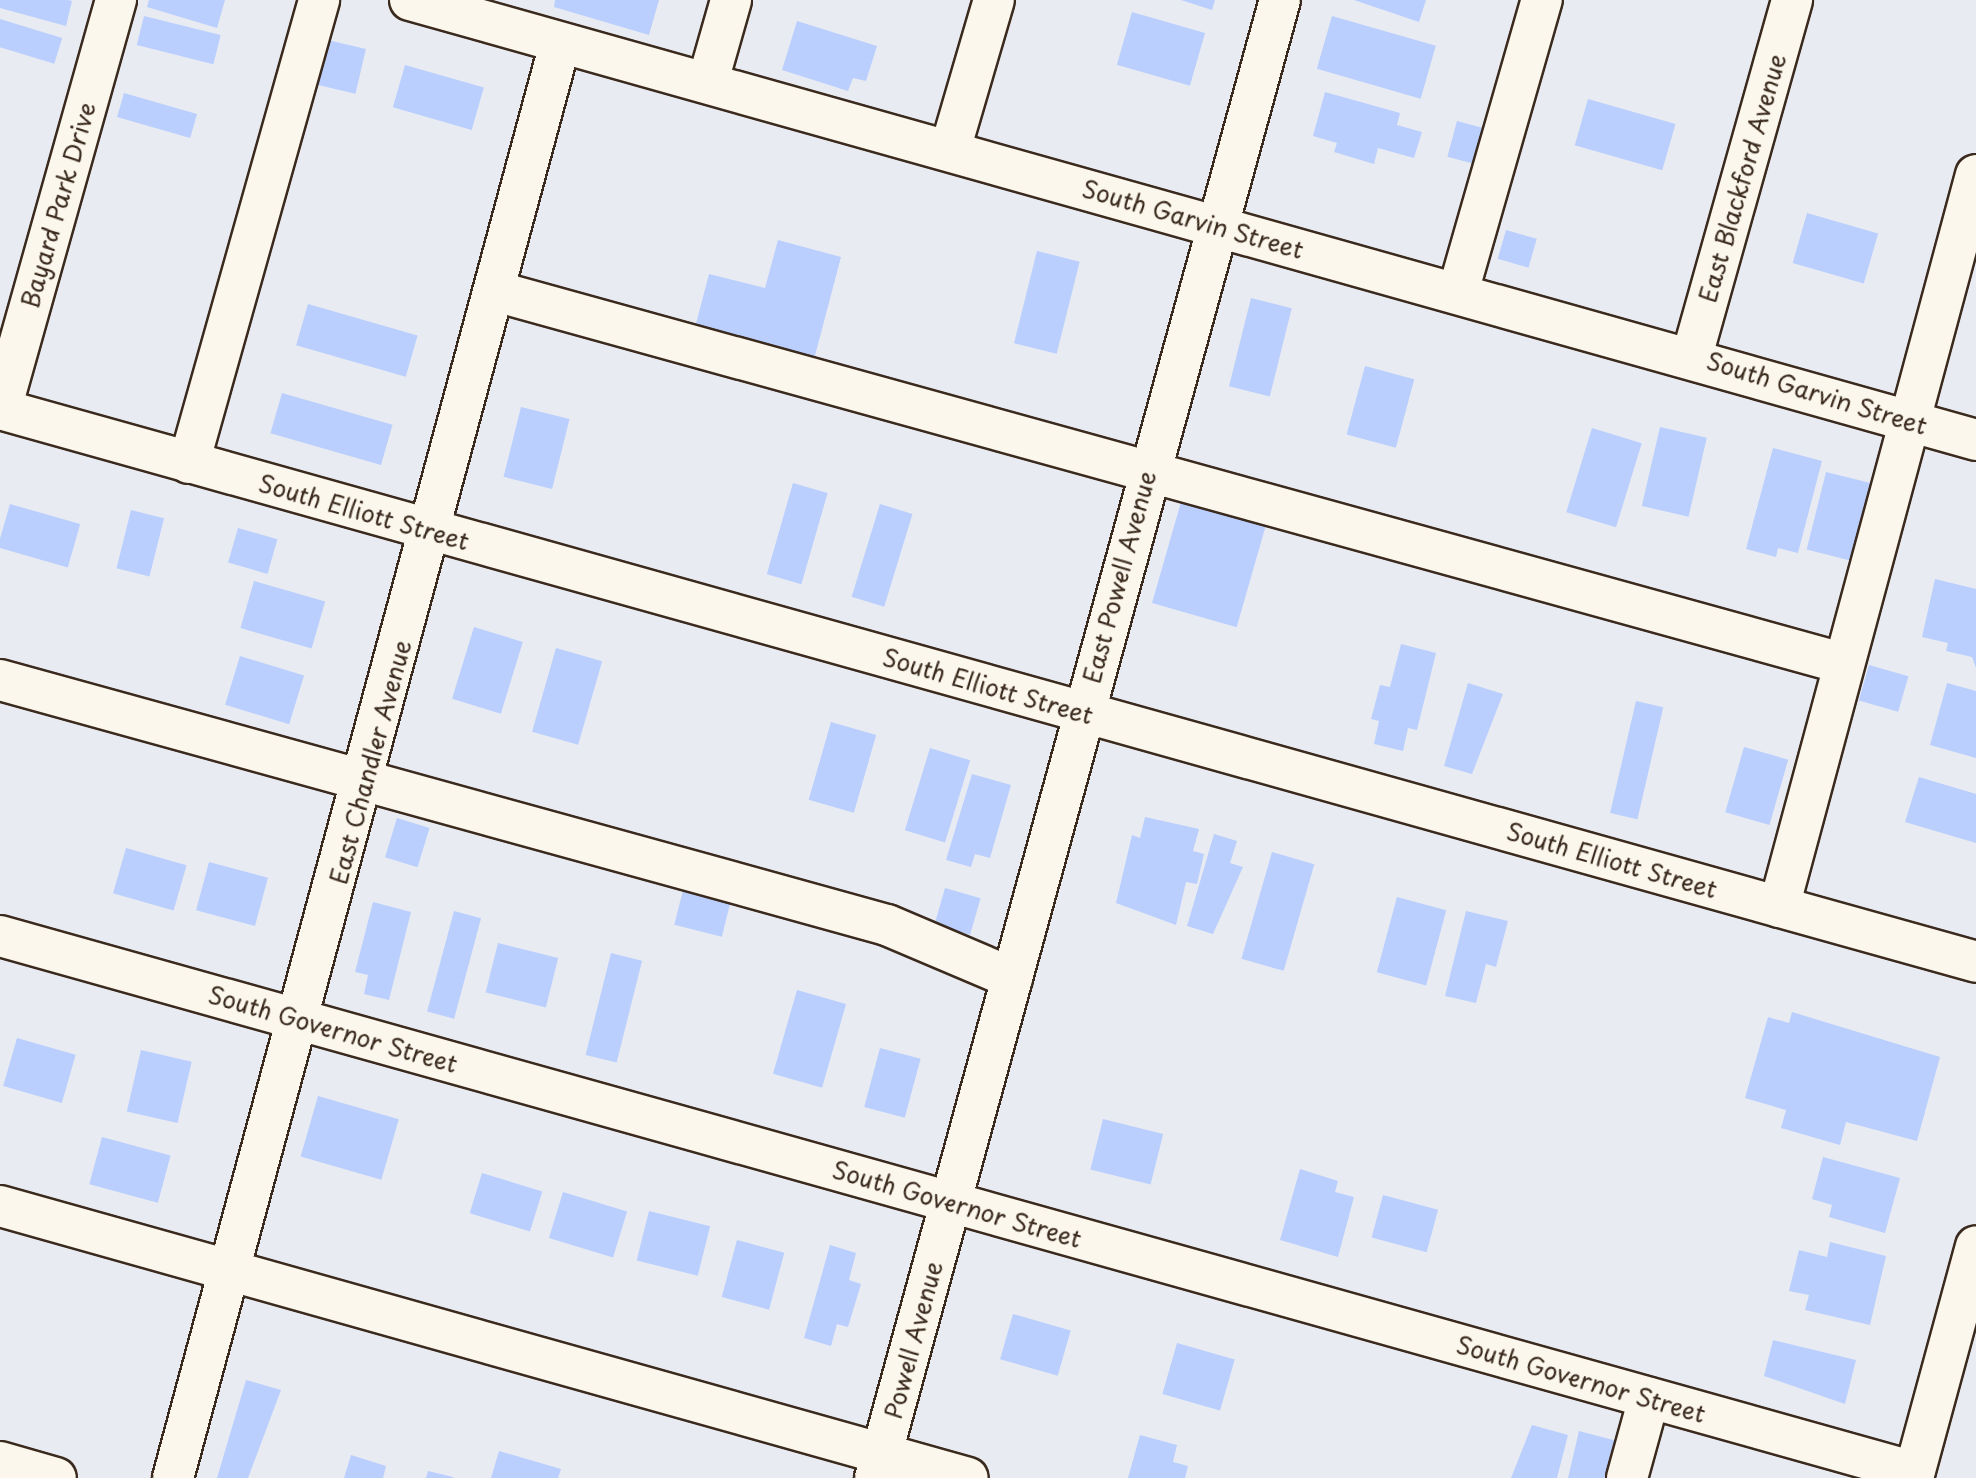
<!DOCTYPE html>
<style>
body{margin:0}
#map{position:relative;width:1976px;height:1478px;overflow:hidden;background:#e8ebf1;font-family:"Playpen Sans",sans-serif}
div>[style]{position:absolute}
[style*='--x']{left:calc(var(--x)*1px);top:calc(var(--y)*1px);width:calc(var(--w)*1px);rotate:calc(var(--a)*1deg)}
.building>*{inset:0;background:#bacffe;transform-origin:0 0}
.roads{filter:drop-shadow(2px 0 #3b2a1e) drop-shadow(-2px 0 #3b2a1e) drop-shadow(0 2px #3b2a1e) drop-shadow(0 -2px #3b2a1e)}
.minor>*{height:40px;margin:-20px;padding:0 20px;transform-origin:20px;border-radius:20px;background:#fbf7ec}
span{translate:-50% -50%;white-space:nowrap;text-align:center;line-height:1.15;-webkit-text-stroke:6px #fbf7ec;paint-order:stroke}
.street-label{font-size:24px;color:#3b2a1e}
</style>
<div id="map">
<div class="building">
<i style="clip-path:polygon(0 0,68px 0,72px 1px,66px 26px,0 8px)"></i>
<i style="clip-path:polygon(149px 0,225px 0,217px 28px,147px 7px)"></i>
<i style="clip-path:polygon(555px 0,659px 0,649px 35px,554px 7px)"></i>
<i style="clip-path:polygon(1181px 0,1215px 0,1212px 10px)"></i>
<i style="clip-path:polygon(1354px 0,1426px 0,1419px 22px)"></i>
<i style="left:1132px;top:12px;width:76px;height:55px;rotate:16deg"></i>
<i style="left:144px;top:16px;width:79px;height:30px;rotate:14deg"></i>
<i style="left:1332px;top:16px;width:108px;height:55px;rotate:16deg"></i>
<i style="left:0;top:19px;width:65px;height:27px;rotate:17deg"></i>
<i style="clip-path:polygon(797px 21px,877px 46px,866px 81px,853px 78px,848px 91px,782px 70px)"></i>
<i style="left:323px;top:39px;width:44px;height:46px;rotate:13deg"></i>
<i style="left:405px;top:65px;width:82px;height:44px;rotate:16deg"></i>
<i style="clip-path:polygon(1325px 92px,1400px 113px,1397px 125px,1422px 132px,1414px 158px,1378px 148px,1374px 164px,1334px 152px,1337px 143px,1313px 136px)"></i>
<i style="left:124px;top:93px;width:76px;height:25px;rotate:16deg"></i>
<i style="left:1588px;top:99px;width:91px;height:48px;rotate:16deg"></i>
<i style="left:1457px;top:121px;width:34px;height:37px;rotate:15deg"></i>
<i style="left:1807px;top:213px;width:74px;height:52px;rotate:16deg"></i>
<i style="left:1506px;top:230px;width:32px;height:30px;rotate:16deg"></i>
<i style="clip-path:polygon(778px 240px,841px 257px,812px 367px,693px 335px,709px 274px,765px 288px)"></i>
<i style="left:1037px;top:251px;width:44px;height:95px;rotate:14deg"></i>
<i style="left:1251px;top:298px;width:42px;height:91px;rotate:14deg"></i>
<i style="left:308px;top:304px;width:114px;height:43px;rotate:16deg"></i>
<i style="left:1365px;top:366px;width:51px;height:71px;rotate:15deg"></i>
<i style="left:282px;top:393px;width:115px;height:42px;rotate:16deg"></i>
<i style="left:521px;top:407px;width:50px;height:72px;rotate:14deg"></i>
<i style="left:1660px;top:427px;width:48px;height:81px;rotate:13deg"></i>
<i style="left:1592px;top:428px;width:52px;height:88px;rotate:17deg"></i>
<i style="clip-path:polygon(1773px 448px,1822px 461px,1798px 553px,1778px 548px,1776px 557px,1746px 549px)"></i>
<i style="left:1826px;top:472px;width:49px;height:80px;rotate:14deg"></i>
<i style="left:793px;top:483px;width:36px;height:95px;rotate:16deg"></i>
<i style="left:1181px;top:502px;width:88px;height:105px;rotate:16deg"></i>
<i style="left:10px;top:504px;width:73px;height:45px;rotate:16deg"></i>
<i style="left:880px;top:504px;width:34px;height:97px;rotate:17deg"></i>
<i style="left:131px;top:510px;width:34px;height:60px;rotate:14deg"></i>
<i style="left:238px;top:528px;width:41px;height:36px;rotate:16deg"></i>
<i style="clip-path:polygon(1935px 579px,1976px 589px,1976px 668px,1972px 657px,1946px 651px,1948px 643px,1922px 637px)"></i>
<i style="left:254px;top:581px;width:74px;height:49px;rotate:16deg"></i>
<i style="left:474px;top:627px;width:51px;height:75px;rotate:17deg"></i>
<i style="clip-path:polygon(1401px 644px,1436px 653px,1417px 730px,1408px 728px,1403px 751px,1374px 744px,1379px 721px,1371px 719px,1380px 685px,1390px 687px)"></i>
<i style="left:556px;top:648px;width:48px;height:87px;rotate:16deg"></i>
<i style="left:240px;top:656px;width:67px;height:51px;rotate:17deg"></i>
<i style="left:1869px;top:665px;width:41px;height:37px;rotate:16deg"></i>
<i style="clip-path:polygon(1468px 683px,1503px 694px,1472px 774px,1444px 766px)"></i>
<i style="clip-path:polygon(1947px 683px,1976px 691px,1976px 758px,1930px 745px)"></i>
<i style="left:1636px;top:701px;width:28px;height:115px;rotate:13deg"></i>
<i style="left:831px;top:722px;width:47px;height:81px;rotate:16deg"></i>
<i style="left:1744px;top:747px;width:46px;height:68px;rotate:16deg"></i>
<i style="left:930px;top:748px;width:42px;height:86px;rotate:17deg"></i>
<i style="clip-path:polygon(972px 774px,1011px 785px,990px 858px,975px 854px,971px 867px,946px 860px)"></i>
<i style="clip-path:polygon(1919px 777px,1976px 794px,1976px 843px,1905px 822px)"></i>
<i style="clip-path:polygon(1145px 817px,1199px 829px,1193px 851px,1204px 854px,1197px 884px,1186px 882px,1176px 925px,1116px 903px,1132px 835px,1140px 838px)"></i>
<i style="left:397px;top:818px;width:34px;height:41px;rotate:17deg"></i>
<i style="clip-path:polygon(1214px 834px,1237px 841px,1230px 863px,1243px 867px,1213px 934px,1187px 926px)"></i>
<i style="left:126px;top:848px;width:63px;height:47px;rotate:16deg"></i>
<i style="left:1272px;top:852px;width:44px;height:111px;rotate:16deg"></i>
<i style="left:209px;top:862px;width:61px;height:50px;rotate:15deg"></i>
<i style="left:684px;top:886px;width:49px;height:40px;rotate:14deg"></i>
<i style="left:945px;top:888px;width:37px;height:38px;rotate:16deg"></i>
<i style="left:1397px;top:897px;width:51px;height:78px;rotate:15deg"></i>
<i style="clip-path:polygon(373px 902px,411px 912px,389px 1000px,364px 994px,368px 975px,355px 972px)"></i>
<i style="left:454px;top:911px;width:28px;height:104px;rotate:15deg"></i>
<i style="clip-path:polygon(1466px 911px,1508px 921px,1496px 967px,1486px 964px,1476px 1003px,1445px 996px)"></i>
<i style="left:498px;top:943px;width:62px;height:51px;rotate:14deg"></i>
<i style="left:611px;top:953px;width:32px;height:105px;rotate:14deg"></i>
<i style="left:797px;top:990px;width:51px;height:87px;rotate:16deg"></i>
<i style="clip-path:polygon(1792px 1012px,1940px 1057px,1917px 1141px,1846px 1122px,1840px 1145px,1781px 1128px,1786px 1110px,1745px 1098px,1768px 1017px,1789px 1023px)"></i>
<i style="left:17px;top:1038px;width:61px;height:50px;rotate:16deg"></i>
<i style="left:880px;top:1048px;width:42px;height:61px;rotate:15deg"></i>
<i style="left:141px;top:1050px;width:52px;height:63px;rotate:13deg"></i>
<i style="left:318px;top:1096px;width:84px;height:63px;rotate:16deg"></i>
<i style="left:1103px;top:1119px;width:62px;height:52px;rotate:14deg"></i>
<i style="left:102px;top:1137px;width:71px;height:49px;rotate:15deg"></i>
<i style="clip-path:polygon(1823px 1157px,1900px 1178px,1885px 1233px,1829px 1217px,1832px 1205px,1812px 1199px)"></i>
<i style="clip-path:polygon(1300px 1169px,1338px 1181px,1335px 1192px,1354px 1197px,1338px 1257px,1280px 1240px)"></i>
<i style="left:482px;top:1173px;width:63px;height:42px;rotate:17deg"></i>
<i style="left:563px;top:1192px;width:67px;height:48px;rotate:17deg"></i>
<i style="left:1383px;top:1195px;width:57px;height:44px;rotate:15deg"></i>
<i style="left:649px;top:1211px;width:63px;height:51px;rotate:14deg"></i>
<i style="left:737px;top:1240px;width:49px;height:59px;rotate:15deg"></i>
<i style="clip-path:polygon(1830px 1242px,1886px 1256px,1870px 1325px,1805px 1310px,1809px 1295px,1789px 1291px,1799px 1250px,1827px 1257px)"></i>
<i style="clip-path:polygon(830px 1245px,856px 1253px,849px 1280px,861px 1284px,848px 1327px,837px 1324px,831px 1346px,804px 1338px)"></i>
<i style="left:1013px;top:1314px;width:60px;height:47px;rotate:16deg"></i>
<i style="clip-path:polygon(1773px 1340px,1856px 1360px,1845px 1404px,1764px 1376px)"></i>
<i style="left:1177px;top:1343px;width:60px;height:53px;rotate:16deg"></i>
<i style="clip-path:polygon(246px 1380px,281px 1390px,248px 1478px,217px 1478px)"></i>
<i style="clip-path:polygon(1532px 1425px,1568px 1435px,1557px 1478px,1511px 1478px)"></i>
<i style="clip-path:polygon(1579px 1431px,1617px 1441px,1608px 1478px,1568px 1478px)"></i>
<i style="clip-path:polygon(1140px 1435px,1177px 1445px,1173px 1462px,1188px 1466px,1185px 1478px,1128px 1478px)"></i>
<i style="clip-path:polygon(499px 1451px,561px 1469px,558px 1478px,491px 1478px)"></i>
<i style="clip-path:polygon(351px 1455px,386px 1466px,383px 1478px,344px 1478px)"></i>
<i style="clip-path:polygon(428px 1471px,453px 1477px,453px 1478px,426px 1478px)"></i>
</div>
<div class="roads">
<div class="minor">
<i style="--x:410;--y:0;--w:1627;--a:15.69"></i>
<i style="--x:708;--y:81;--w:84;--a:-74.1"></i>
<i style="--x:950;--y:150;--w:156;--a:-73.7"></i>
<i style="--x:495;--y:291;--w:1397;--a:15.44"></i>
<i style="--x:1458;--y:292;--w:304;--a:-74"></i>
<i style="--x:1692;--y:356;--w:370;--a:-74.3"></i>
<i style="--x:0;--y:409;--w:2052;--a:15.63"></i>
<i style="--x:1;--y:409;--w:425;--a:-74.3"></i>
<i style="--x:189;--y:463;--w:481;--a:-74.3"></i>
<i style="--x:0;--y:680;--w:920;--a:15.44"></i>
<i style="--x:887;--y:925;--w:136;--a:23"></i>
<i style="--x:1779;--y:907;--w:758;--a:-74.94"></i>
<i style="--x:0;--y:936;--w:1988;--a:15.64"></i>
<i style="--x:0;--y:1206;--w:1005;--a:15.69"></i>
<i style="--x:0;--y:1462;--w:58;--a:15.9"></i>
<i style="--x:173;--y:1478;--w:1485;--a:-74.9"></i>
<i style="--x:875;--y:1478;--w:1532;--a:-74.68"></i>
<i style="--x:1627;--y:1478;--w:83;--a:-74.6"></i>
<i style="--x:1913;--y:1478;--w:240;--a:-74.8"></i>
</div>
</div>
<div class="street-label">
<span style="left:1742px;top:178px;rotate:-74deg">East Blackford Avenue</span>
<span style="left:58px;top:205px;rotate:-74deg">Bayard Park Drive</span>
<span style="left:1193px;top:219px;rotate:16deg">South Garvin Street</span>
<span style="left:1817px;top:393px;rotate:17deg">South Garvin Street</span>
<span style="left:364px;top:512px;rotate:16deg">South Elliott Street</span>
<span style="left:1119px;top:577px;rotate:-75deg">East Powell Avenue</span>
<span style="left:988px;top:686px;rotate:16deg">South Elliott Street</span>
<span style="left:370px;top:762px;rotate:-75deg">East Chandler Avenue</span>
<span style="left:1612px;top:860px;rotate:16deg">South Elliott Street</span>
<span style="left:333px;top:1029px;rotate:16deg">South Governor Street</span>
<span style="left:957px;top:1204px;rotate:16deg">South Governor Street</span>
<span style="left:913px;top:1340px;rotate:-75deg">Powell Avenue</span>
<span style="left:1581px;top:1379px;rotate:16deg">South Governor Street</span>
</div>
</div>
